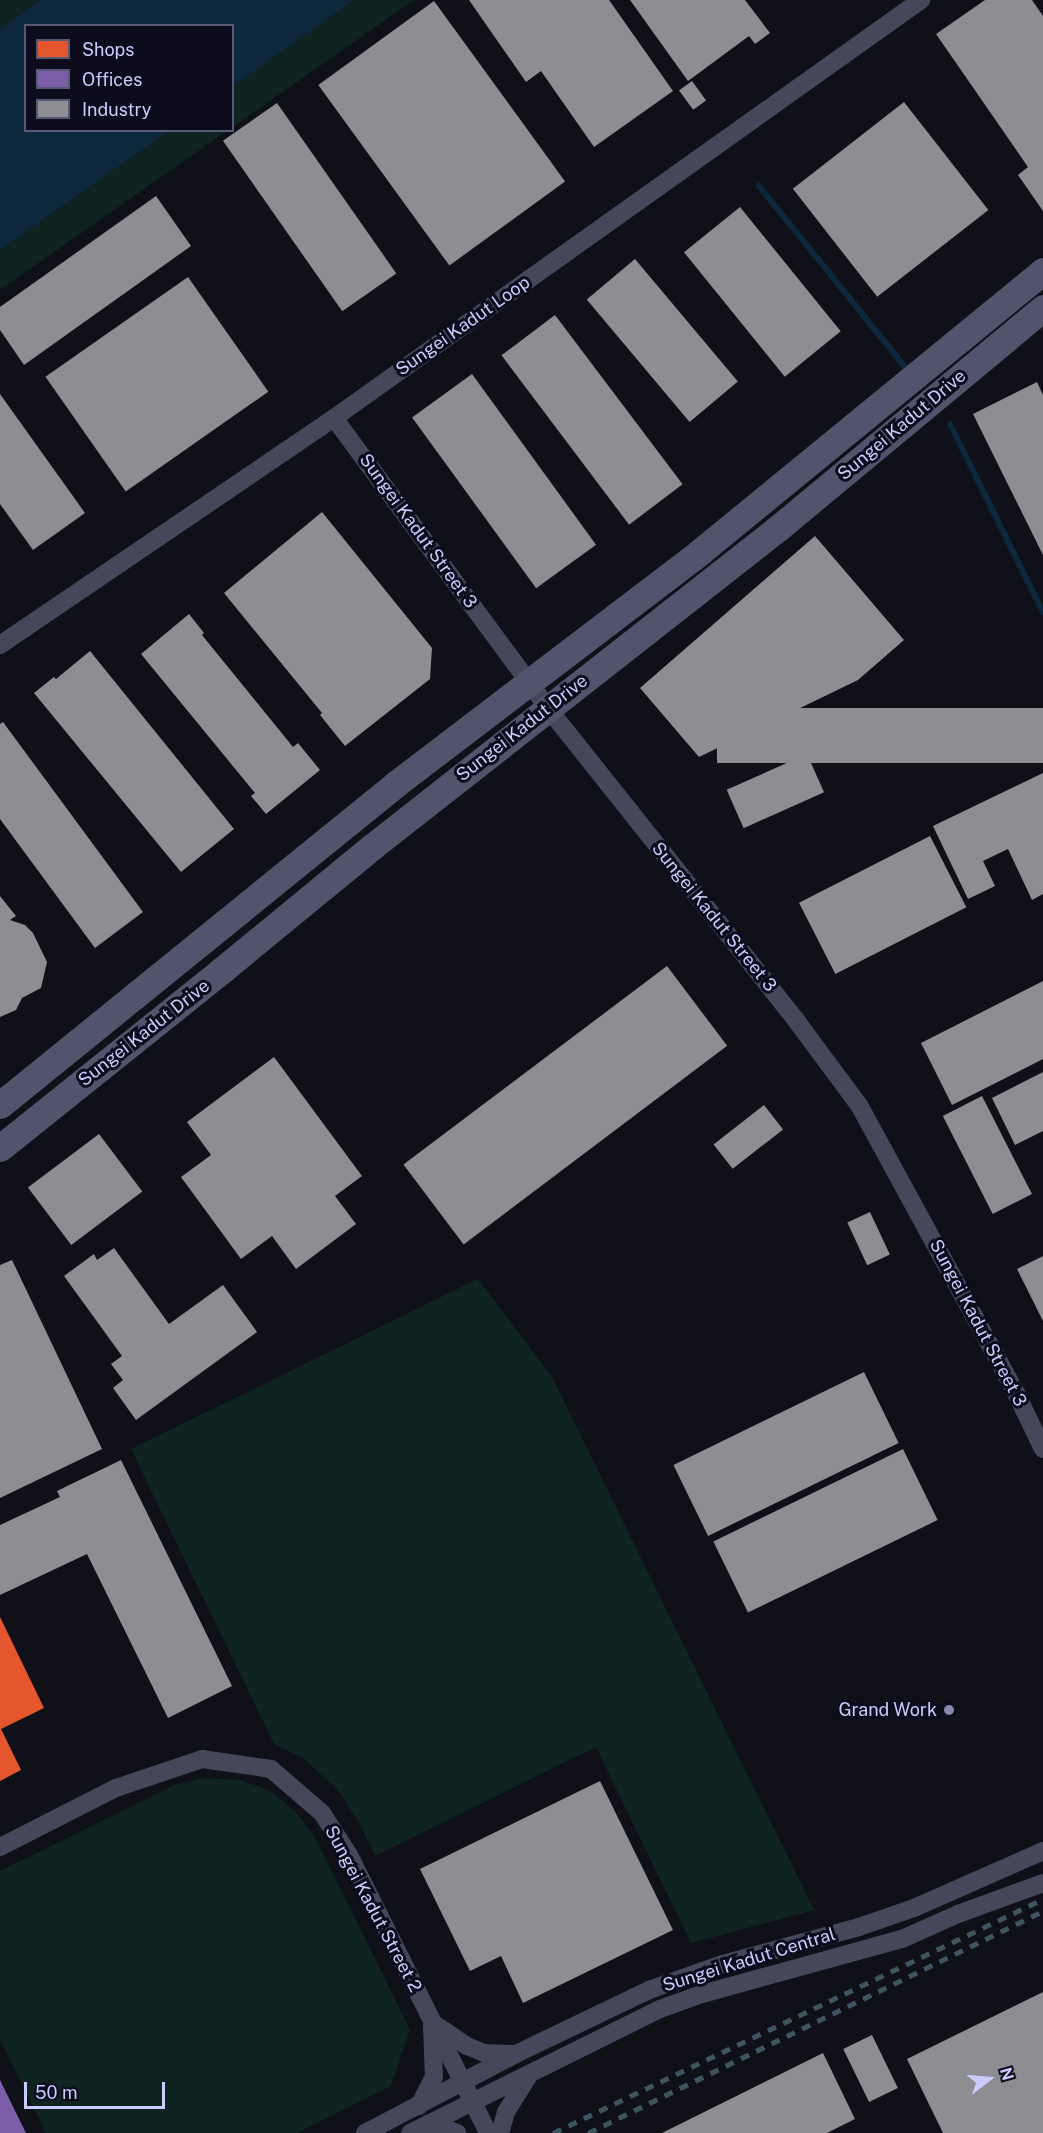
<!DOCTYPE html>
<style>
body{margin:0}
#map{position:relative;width:1043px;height:2133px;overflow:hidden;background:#101019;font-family:"Public Sans",sans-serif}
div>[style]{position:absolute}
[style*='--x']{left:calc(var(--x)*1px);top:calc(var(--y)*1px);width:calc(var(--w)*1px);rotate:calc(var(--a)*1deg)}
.green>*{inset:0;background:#0f2321}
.water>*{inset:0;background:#0d273c}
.shops>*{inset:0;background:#e4572e}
.offices>*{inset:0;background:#7b5ea7}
.industry>*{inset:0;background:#8d8d92;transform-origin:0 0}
.stream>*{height:6px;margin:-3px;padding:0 3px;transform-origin:3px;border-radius:3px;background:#0d273c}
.minor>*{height:18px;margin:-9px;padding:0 9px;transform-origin:9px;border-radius:9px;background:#45475a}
.secondary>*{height:27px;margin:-13.5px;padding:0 13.5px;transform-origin:13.5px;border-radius:13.5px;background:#51546d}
.rail>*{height:4.5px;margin-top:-2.25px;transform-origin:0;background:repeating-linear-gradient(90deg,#3d555f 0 9px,transparent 0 17px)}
.dots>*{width:16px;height:16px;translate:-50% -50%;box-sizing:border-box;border:3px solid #0c0c1d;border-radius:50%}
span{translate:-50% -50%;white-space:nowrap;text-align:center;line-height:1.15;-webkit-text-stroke:6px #0c0c1d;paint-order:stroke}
.street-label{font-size:18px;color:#caccfd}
.poi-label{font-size:18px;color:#caccfd}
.right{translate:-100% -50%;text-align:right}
.legend{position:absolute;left:24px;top:24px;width:210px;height:108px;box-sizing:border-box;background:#0c0c1d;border:2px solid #585977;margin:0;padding:8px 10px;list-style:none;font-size:18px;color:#caccfd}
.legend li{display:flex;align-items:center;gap:12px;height:30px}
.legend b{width:30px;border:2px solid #585977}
.north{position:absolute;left:959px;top:2049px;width:60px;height:60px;-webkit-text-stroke:4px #0c0c1d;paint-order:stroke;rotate:74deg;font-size:16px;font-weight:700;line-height:24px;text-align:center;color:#caccfd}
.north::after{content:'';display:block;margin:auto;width:21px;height:27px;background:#caccfd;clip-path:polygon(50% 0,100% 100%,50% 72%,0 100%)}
.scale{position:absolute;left:24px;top:2082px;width:141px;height:27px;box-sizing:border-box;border:3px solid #caccfd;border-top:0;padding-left:8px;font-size:18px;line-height:21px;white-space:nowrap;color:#caccfd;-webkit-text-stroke:4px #0c0c1d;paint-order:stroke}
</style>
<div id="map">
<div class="green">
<i style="clip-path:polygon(0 0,40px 0,0 29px)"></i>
<i style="clip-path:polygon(354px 0,414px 0,233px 127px,232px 86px)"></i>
<i style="clip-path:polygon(169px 131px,227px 131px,0 290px,0 250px)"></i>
<i style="clip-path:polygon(478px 1279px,552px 1377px,814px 1910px,691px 1943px,596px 1747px,375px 1856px,357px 1819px,336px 1788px,303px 1758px,274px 1744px,131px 1449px)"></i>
<i style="clip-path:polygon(202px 1778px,240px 1780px,269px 1790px,296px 1812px,316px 1839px,410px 2030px,391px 2086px,297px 2133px,46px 2133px,0 2040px,0 1871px,172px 1786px)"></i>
</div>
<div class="water">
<i style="clip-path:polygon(40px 0,354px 0,233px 86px,232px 26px,26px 26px,26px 130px,169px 131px,0 250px,0 29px)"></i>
</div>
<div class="shops">
<i style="clip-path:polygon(0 1617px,44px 1708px,1px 1729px,21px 1770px,0 1781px)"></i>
</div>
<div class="offices">
<i style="clip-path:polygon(0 2080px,26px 2133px,0 2133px)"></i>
</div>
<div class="industry">
<i style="clip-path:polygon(469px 0,609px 0,673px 91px,594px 147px,541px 71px,526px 82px)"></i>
<i style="clip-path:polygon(630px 0,745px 0,770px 33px,755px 44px,749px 36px,688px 81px)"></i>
<i style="clip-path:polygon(985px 0,1032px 0,1043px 16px,1043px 211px,1018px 175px,1028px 167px,936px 34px)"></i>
<i style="left:434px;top:1px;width:223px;height:143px;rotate:54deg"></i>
<i style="left:692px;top:81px;width:24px;height:16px;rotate:54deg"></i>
<i style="left:904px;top:102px;width:137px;height:141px;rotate:52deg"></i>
<i style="left:277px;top:103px;width:208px;height:66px;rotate:55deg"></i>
<i style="clip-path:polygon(156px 196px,191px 246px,24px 365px,0 330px,0 307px)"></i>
<i style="left:740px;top:207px;width:160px;height:72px;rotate:51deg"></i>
<i style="left:635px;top:259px;width:160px;height:63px;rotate:50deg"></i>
<i style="left:188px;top:277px;width:140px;height:174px;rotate:55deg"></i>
<i style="left:555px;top:315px;width:212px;height:67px;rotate:53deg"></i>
<i style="left:472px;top:374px;width:211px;height:74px;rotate:54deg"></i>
<i style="clip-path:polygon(1037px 382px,1043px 395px,1043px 555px,973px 414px)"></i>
<i style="clip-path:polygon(0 394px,85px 513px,33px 550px,0 504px)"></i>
<i style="clip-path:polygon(322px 512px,432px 648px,430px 679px,345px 746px,320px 715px,322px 713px,224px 593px)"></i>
<i style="clip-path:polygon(815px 536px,904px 640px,858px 680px,699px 757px,640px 688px)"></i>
<i style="clip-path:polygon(189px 614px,204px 633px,202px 635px,293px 747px,298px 743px,320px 770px,266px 814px,251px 796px,255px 793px,141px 654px)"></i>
<i style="clip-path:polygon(90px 651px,234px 829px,181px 872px,34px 693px,54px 677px,56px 679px)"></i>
<i style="left:1043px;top:708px;width:55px;height:326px;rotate:90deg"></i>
<i style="clip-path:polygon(3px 722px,143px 912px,95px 948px,0 819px,0 724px)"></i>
<i style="left:807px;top:754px;width:42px;height:88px;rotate:66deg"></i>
<i style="clip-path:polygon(1043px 773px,1043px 894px,1032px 900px,1008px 849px,983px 861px,995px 886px,968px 899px,933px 826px)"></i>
<i style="left:930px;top:836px;width:80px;height:147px;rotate:63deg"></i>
<i style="clip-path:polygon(0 896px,16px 916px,10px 920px,25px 925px,33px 933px,47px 962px,41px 988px,22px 998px,16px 1010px,0 1017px)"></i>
<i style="left:667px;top:966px;width:100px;height:330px;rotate:53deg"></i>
<i style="clip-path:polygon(1043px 981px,1043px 1059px,952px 1105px,921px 1043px)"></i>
<i style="clip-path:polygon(274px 1057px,362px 1176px,335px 1196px,356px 1224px,296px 1269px,272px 1236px,241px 1259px,181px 1177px,211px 1155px,187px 1122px)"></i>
<i style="clip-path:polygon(1043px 1072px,1043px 1131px,1015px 1145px,992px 1098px)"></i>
<i style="left:982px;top:1096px;width:110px;height:44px;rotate:63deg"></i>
<i style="left:764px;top:1105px;width:31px;height:64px;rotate:52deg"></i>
<i style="left:99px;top:1134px;width:72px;height:89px;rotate:53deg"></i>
<i style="left:870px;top:1212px;width:47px;height:25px;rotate:65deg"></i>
<i style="clip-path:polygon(114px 1248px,169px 1324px,223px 1285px,257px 1332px,136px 1420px,113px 1388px,123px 1380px,111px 1364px,122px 1356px,64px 1276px,94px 1254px,97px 1260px)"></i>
<i style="clip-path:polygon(1043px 1256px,1043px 1321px,1017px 1269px)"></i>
<i style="clip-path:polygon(12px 1260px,102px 1449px,0 1498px,0 1265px)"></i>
<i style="left:864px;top:1372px;width:79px;height:212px;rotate:64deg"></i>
<i style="left:903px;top:1449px;width:79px;height:211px;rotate:64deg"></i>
<i style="clip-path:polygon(121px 1460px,232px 1686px,168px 1718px,87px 1554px,0 1595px,0 1525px,60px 1497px,57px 1491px)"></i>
<i style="clip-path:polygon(600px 1781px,673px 1930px,523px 2003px,501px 1956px,470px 1971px,420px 1869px)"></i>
<i style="clip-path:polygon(1043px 1992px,1043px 2133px,943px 2133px,907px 2059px)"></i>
<i style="left:872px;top:2035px;width:59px;height:32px;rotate:64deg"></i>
<i style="clip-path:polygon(823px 2053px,855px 2119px,827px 2133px,662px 2133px)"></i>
</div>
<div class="stream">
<i style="--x:759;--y:186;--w:234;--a:51.1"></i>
<i style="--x:950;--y:424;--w:210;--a:63.7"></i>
</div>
<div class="minor">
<i style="--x:334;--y:418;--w:359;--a:53.6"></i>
<i style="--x:547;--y:707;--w:404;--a:51.5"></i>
<i style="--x:798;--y:1023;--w:102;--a:53.4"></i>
<i style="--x:859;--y:1105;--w:328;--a:61.4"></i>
<i style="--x:1016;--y:1393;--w:62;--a:64.3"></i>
<i style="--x:0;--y:645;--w:404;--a:-34.2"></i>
<i style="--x:334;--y:418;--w:721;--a:-35.45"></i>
<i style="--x:0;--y:1847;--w:130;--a:-27"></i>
<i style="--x:116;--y:1788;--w:91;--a:-18.6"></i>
<i style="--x:202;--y:1759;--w:70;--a:8.2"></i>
<i style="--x:271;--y:1769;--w:67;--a:40.8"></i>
<i style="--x:322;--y:1813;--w:50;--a:57.3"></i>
<i style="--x:349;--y:1855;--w:311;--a:63.4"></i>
<i style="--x:433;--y:2023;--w:41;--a:34.1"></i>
<i style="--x:467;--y:2046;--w:18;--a:22"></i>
<i style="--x:484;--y:2053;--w:30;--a:2"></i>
<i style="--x:419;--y:2106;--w:33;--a:-63"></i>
<i style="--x:434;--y:2077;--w:50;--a:-92.3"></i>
<i style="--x:430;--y:2123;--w:29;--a:20"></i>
<i style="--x:365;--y:2133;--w:170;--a:-27.6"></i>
<i style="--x:516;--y:2054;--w:148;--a:-25.7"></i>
<i style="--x:649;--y:1990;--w:78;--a:-19.4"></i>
<i style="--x:723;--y:1964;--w:141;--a:-15.2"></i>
<i style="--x:859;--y:1927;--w:58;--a:-19.1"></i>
<i style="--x:914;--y:1908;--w:141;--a:-23.8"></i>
<i style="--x:410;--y:2133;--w:279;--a:-26.4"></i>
<i style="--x:660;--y:2009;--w:45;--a:-19.7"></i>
<i style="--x:702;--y:1994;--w:207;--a:-15.4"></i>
<i style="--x:902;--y:1939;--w:61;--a:-24.1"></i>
<i style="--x:958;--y:1914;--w:90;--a:-20"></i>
<i style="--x:500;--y:2133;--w:22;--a:-74"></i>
<i style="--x:506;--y:2112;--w:44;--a:-58.1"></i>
</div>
<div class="secondary">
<i style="--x:0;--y:1105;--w:511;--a:-39.04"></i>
<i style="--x:397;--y:783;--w:382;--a:-37.3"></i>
<i style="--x:701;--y:551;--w:442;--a:-39.3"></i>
<i style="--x:0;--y:1148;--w:285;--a:-38.7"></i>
<i style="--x:222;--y:970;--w:195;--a:-39.4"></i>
<i style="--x:373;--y:846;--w:514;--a:-38.12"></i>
<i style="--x:777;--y:529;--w:346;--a:-39.7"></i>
</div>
<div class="rail">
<i style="--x:553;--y:2133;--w:543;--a:-25.53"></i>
<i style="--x:588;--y:2133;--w:506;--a:-26.01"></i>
</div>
<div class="dots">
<i style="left:949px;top:1710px;background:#898aad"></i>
</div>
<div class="street-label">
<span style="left:463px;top:326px;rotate:-35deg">Sungei Kadut Loop</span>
<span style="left:902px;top:425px;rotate:-40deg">Sungei Kadut Drive</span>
<span style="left:418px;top:531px;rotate:54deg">Sungei Kadut Street 3</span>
<span style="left:522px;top:728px;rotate:-38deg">Sungei Kadut Drive</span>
<span style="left:714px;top:917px;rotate:51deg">Sungei Kadut Street 3</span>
<span style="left:144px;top:1033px;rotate:-38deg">Sungei Kadut Drive</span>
<span style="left:978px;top:1323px;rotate:62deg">Sungei Kadut Street 3</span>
<span style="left:373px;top:1909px;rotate:62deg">Sungei Kadut Street 2</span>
<span style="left:749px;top:1960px;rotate:-17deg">Sungei Kadut Central</span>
</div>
<div class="poi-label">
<span class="right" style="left:937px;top:1710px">Grand Work</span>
</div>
<ul class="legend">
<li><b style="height:16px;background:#e4572e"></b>Shops</li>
<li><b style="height:16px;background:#7b5ea7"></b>Offices</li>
<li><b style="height:16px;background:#8d8d92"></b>Industry</li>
</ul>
<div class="north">N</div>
<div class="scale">50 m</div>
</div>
